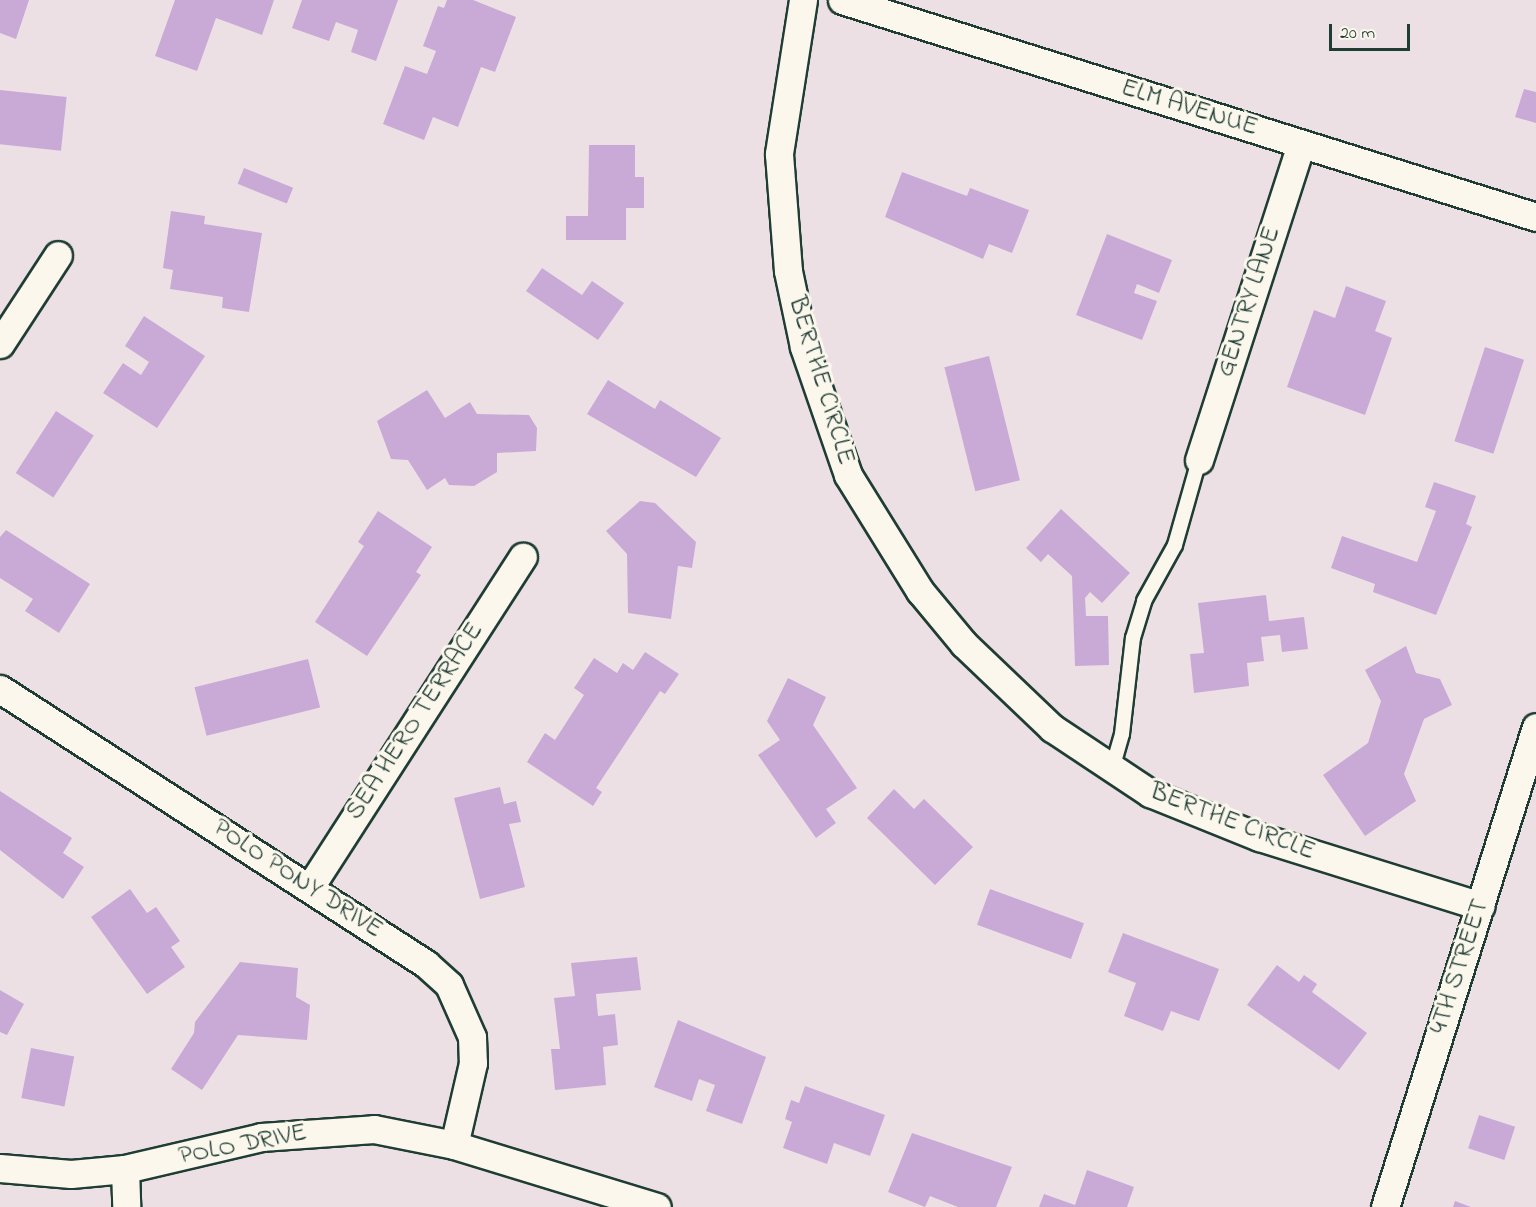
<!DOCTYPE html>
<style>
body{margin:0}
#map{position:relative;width:1536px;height:1207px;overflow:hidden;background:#ece0e5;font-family:"Indie Flower",sans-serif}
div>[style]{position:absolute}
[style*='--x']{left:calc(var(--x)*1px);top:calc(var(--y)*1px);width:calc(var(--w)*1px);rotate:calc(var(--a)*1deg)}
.building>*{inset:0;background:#c9aad6;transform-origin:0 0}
.roads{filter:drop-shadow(2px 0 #1f3d34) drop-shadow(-2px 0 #1f3d34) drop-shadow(0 2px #1f3d34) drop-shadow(0 -2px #1f3d34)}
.service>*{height:14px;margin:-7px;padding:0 7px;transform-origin:7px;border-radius:7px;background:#fbf7ec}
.minor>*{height:27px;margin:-13.5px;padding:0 13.5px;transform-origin:13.5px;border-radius:13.5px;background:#fbf7ec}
span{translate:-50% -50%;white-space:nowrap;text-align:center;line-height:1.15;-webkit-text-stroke:6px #fbf7ec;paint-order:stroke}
.street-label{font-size:26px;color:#1f3d34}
.scale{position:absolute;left:1329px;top:24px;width:81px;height:27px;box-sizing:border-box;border:3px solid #1f3d34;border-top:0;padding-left:8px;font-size:18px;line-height:21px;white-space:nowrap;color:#1f3d34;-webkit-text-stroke:4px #fbf7ec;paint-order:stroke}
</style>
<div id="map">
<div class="building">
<i style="clip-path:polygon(0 0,29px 0,16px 39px,0 33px)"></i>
<i style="clip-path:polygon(175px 0,274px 0,262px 35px,216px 18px,197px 71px,155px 56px)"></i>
<i style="clip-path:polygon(302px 0,398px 0,376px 61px,351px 52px,358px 30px,336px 22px,329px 41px,292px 28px)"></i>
<i style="clip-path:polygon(447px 0,473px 0,516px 17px,495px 72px,481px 67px,458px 127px,433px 117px,424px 140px,383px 124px,405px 66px,427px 74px,436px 51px,423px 46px,438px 6px,444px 8px)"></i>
<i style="clip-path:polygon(1524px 89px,1536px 92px,1536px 123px,1515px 117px)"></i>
<i style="left:0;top:90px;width:67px;height:54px;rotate:6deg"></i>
<i style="clip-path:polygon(589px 145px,635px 145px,635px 177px,644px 177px,644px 208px,626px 208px,626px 240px,566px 240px,566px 216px,588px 216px)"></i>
<i style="left:244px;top:168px;width:53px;height:17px;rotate:22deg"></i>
<i style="clip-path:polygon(902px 172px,967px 196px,970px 188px,1029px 210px,1012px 253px,989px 244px,983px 259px,885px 217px)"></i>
<i style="clip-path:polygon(171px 211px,205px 216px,204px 224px,262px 233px,249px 312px,222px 308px,223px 297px,170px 289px,173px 270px,163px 268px)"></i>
<i style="clip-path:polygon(1107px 234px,1172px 260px,1159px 293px,1137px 284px,1134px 293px,1157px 301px,1142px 340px,1076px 315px)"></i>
<i style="clip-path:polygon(542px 268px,582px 295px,592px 281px,624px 303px,598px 340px,526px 291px)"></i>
<i style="clip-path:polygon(1346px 286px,1386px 301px,1375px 331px,1392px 338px,1365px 415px,1287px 387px,1314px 310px,1335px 318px)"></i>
<i style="clip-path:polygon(144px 316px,205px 356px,157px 428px,103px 393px,123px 363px,141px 375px,149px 362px,125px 346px)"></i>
<i style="left:1485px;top:347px;width:41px;height:99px;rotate:18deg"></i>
<i style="left:989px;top:356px;width:128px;height:46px;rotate:76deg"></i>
<i style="clip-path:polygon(608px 380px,655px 409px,660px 400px,721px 438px,696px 477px,587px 414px)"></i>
<i style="clip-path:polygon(427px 390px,445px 418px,470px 402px,477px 414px,529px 415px,537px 428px,536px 451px,497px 453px,497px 472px,474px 486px,449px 485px,445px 478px,427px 490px,408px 460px,391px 459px,377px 421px)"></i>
<i style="left:56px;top:411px;width:45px;height:74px;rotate:33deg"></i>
<i style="clip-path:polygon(1434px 482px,1476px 496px,1466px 524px,1472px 527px,1436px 615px,1373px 592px,1375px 584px,1331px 568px,1342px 536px,1417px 562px,1436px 511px,1425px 507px)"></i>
<i style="clip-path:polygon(640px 501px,655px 503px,696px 542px,692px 568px,678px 566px,671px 619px,628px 613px,627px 554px,606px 531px)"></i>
<i style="clip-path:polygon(1061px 509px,1130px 573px,1102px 603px,1090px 592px,1085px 598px,1086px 616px,1108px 616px,1109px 665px,1075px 666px,1072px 576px,1048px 554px,1041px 562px,1026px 548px)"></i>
<i style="clip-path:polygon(378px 511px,432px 547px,416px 572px,421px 575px,367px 656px,315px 622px,364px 546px,358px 542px)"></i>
<i style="clip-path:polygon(6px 530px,90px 584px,59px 633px,25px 611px,33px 599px,0 578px,0 537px)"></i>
<i style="clip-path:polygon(1266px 595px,1269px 621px,1304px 617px,1308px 649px,1282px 652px,1280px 635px,1261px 637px,1264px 661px,1247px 663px,1249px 686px,1194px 693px,1190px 654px,1204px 653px,1198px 603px)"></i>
<i style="clip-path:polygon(1406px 646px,1416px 673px,1440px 679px,1452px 705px,1424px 719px,1404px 774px,1416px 801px,1365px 836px,1323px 775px,1368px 743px,1381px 701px,1365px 670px)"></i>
<i style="clip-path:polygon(645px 652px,679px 674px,665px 694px,660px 691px,596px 788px,602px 792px,593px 806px,527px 762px,545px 733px,555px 740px,584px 695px,574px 688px,594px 658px,617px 673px,623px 663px,633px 670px)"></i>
<i style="left:308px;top:659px;width:50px;height:117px;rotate:76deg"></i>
<i style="clip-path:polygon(788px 678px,826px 697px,813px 725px,857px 788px,826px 809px,836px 823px,816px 838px,758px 755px,780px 740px,767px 721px)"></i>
<i style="clip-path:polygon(500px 787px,504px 804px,516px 801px,521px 822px,509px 824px,525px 887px,480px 899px,454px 798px)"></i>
<i style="clip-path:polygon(894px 789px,914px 809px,924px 799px,973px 847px,935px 885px,867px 818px)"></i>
<i style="clip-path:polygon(0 791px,72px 838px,63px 853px,84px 867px,63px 899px,0 850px)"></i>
<i style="clip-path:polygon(130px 889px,147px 913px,156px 907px,180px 941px,171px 947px,185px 967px,147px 994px,91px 917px)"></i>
<i style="left:990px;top:889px;width:100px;height:38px;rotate:20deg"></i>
<i style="clip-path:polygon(1123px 933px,1219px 969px,1199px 1021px,1171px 1011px,1163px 1031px,1124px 1016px,1136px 983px,1108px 972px)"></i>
<i style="clip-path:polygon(637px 957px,641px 990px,596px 994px,598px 1016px,615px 1014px,618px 1045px,603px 1047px,606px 1085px,555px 1090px,551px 1049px,560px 1049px,554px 998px,575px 996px,571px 963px)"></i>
<i style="clip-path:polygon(240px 962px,298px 968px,296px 997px,310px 1005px,307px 1040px,238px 1035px,202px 1090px,171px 1069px,194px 1033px,195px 1022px)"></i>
<i style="clip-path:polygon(1277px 965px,1299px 982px,1304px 975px,1317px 984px,1312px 992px,1367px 1033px,1339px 1070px,1247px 1005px)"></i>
<i style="clip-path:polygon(0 990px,24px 1004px,7px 1035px,0 1032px)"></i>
<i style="clip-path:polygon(678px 1020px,766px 1057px,742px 1124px,706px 1111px,715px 1085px,699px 1079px,692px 1101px,654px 1087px)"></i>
<i style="left:31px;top:1048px;width:44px;height:51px;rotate:11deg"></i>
<i style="clip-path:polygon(805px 1086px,885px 1115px,870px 1156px,834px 1143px,827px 1164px,783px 1148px,792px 1122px,785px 1119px,791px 1100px,799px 1103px)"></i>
<i style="left:1479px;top:1115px;width:38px;height:35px;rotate:18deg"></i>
<i style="clip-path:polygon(912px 1133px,1012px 1167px,996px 1207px,958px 1207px,930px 1196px,925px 1207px,888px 1192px)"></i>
<i style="clip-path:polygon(1087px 1170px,1134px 1187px,1127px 1207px,1039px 1207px,1044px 1194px,1075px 1205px)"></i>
<i style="clip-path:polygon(1455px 1201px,1471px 1207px,1453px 1207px)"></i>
</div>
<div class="roads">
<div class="service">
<i style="--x:1112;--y:769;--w:36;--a:-74"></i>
<i style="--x:1122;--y:734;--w:97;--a:-83.5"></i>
<i style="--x:1133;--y:638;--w:39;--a:-73"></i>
<i style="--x:1144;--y:601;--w:64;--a:-61"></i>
<i style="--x:1175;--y:545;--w:88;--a:-74.2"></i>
</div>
<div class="minor">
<i style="--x:803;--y:0;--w:156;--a:98.9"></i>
<i style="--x:779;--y:154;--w:117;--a:85.6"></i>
<i style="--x:788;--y:271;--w:78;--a:78.1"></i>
<i style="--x:804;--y:347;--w:135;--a:71"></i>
<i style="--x:848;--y:475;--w:137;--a:58.2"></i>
<i style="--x:920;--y:591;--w:69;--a:50.3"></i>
<i style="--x:964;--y:644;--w:122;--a:43.7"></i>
<i style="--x:1052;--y:728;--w:118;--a:33.6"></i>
<i style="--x:1150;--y:793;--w:118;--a:22"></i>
<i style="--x:1259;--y:837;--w:232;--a:17.3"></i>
<i style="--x:842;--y:0;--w:727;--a:17.36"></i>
<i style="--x:0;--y:344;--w:106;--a:-56.9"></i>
<i style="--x:1199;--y:460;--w:332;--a:-72.1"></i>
<i style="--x:0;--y:689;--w:507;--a:32.84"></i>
<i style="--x:426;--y:964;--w:31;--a:42"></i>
<i style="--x:449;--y:985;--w:57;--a:66.1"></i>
<i style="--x:472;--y:1037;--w:26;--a:88"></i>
<i style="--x:473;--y:1063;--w:84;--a:103"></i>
<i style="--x:310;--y:887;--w:393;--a:-57.2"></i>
<i style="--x:0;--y:1168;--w:71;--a:4.8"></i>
<i style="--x:71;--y:1174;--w:54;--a:-5.3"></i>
<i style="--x:125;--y:1169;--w:140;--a:-13.2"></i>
<i style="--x:261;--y:1137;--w:113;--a:-4"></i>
<i style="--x:374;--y:1129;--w:82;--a:11.3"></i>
<i style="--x:454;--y:1145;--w:212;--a:17"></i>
<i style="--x:125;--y:1169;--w:38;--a:88"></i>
<i style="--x:1385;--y:1207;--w:503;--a:-72.54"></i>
</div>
</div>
<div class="street-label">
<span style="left:1189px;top:109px;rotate:17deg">ELM AVENUE</span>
<span style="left:1250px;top:302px;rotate:-72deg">GENTRY LANE</span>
<span style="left:820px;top:381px;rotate:73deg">BERTHE CIRCLE</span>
<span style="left:416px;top:722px;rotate:-57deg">SEA HERO TERRACE</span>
<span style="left:1232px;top:823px;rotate:21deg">BERTHE CIRCLE</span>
<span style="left:297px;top:880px;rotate:33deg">POLO PONY DRIVE</span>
<span style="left:1461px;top:967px;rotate:-72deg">4TH STREET</span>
<span style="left:243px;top:1146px;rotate:-11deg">POLO DRIVE</span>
</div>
<div class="scale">20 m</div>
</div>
